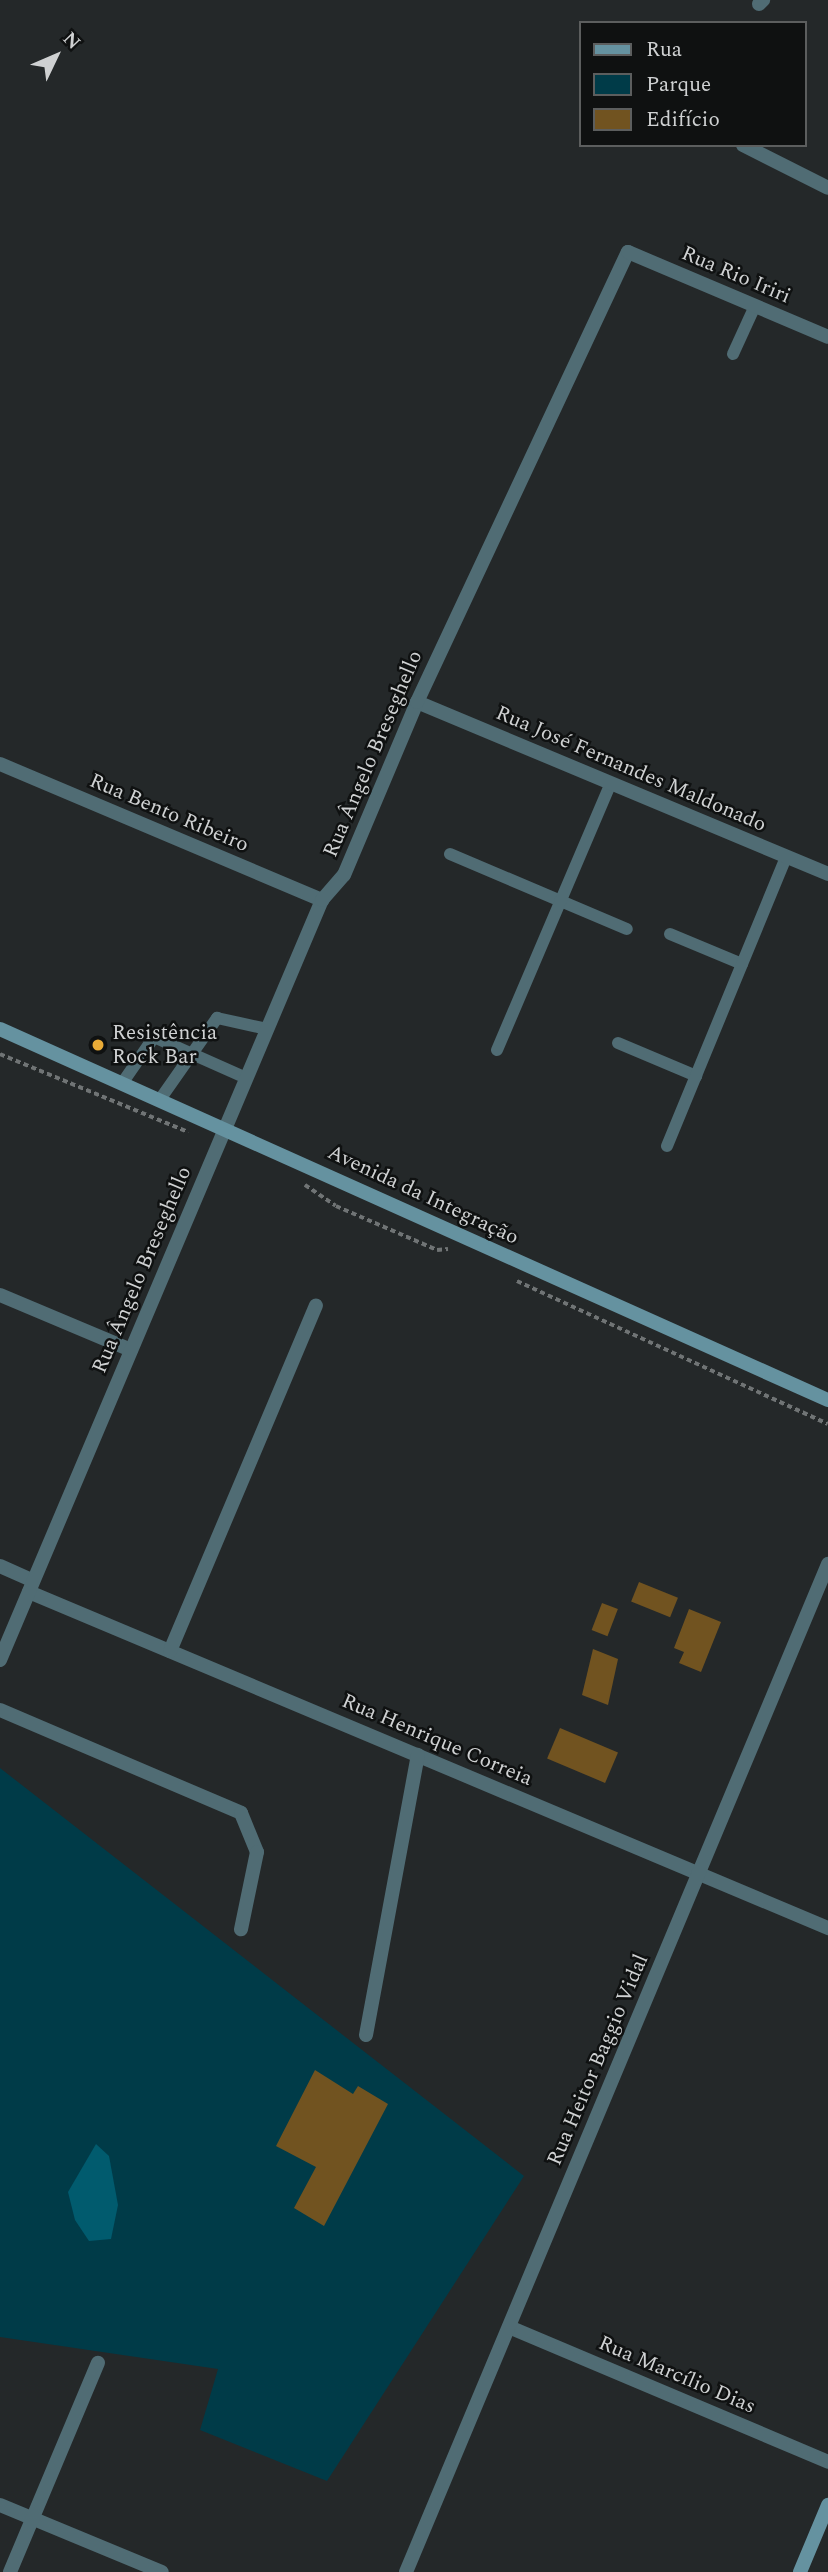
<!DOCTYPE html>
<meta charset="utf-8">
<style>
body{margin:0}
#map{position:relative;width:828px;height:2572px;overflow:hidden;background:#242829;font-family:Spectral,serif}
div>[style]{position:absolute}
[style*='--x']{left:calc(var(--x)*1px);top:calc(var(--y)*1px);width:calc(var(--w)*1px);rotate:calc(var(--a)*1deg)}
.green>*{inset:0;background:#003b48}
.water>*{inset:0;background:#015b6e}
.building>*{inset:0;background:#715320;transform-origin:0 0}
.path>*{height:3.5px;margin-top:-1.75px;transform-origin:0;background:repeating-linear-gradient(90deg,#707475 0 5px,transparent 0 8.5px)}
.lane>*{height:12px;margin:-6px;padding:0 6px;transform-origin:6px;border-radius:6px;background:#506c74}
.street>*{height:14px;margin:-7px;padding:0 7px;transform-origin:7px;border-radius:7px;background:#506c74}
.secondary>*{height:14px;margin:-7px;padding:0 7px;transform-origin:7px;border-radius:7px;background:#6592a0}
.dots>*{width:19px;height:19px;translate:-50% -50%;box-sizing:border-box;border:4px solid #0f1111;border-radius:50%}
span{translate:-50% -50%;white-space:nowrap;text-align:center;line-height:1.15;-webkit-text-stroke:5px #0f1111;paint-order:stroke}
.street-label{font-size:21px;color:#cfd1d2}
.poi-label{font-size:21px;color:#cfd1d2}
.left{translate:0 -50%;text-align:left}
.legend{position:absolute;left:579px;top:21px;width:228px;height:126px;box-sizing:border-box;background:#0f1111;border:2px solid #5c5e5e;margin:0;padding:9px 12px;list-style:none;font-size:21px;color:#cfd1d2}
.legend li{display:flex;align-items:center;gap:14px;height:35px}
.legend b{width:35px;border:2px solid #5c5e5e}
.north{position:absolute;left:21px;top:21px;width:70px;height:70px;-webkit-text-stroke:5px #0f1111;paint-order:stroke;rotate:46deg;font-size:19px;font-weight:700;line-height:28px;text-align:center;color:#cfd1d2}
.north::after{content:'';display:block;margin:auto;width:24px;height:32px;background:#cfd1d2;clip-path:polygon(50% 0,100% 100%,50% 72%,0 100%)}
</style>
<div id="map">
<div class="green">
<i style="clip-path:polygon(0 1768px,524px 2176px,327px 2481px,200px 2430px,218px 2369px,0 2337px)"></i>
</div>
<div class="water">
<i style="clip-path:polygon(96px 2144px,109px 2156px,118px 2205px,111px 2239px,89px 2241px,75px 2220px,68px 2192px)"></i>
</div>
<div class="building">
<i style="left:639px;top:1582px;width:42px;height:21px;rotate:22deg"></i>
<i style="left:602px;top:1603px;width:17px;height:29px;rotate:21deg"></i>
<i style="clip-path:polygon(689px 1609px,721px 1622px,701px 1672px,679px 1663px,684px 1652px,674px 1648px)"></i>
<i style="clip-path:polygon(593px 1649px,618px 1659px,608px 1705px,582px 1695px)"></i>
<i style="left:560px;top:1728px;width:63px;height:33px;rotate:23deg"></i>
<i style="clip-path:polygon(315px 2070px,353px 2094px,358px 2086px,388px 2104px,324px 2226px,294px 2208px,316px 2167px,276px 2146px)"></i>
</div>
<div class="path">
<i style="--x:0;--y:1054;--w:204;--a:22.5"></i>
<i style="--x:305;--y:1185;--w:37;--a:34"></i>
<i style="--x:336;--y:1206;--w:110;--a:23.5"></i>
<i style="--x:437;--y:1250;--w:11;--a:-5"></i>
<i style="--x:517;--y:1281;--w:342;--a:24.7"></i>
</div>
<div class="lane">
<i style="--x:733;--y:354;--w:53;--a:-65.4"></i>
<i style="--x:450;--y:854;--w:192;--a:23"></i>
<i style="--x:670;--y:934;--w:78;--a:22.6"></i>
<i style="--x:618;--y:1043;--w:85;--a:22.9"></i>
<i style="--x:497;--y:1050;--w:290;--a:-66.9"></i>
<i style="--x:123;--y:1082;--w:55;--a:-55.4"></i>
<i style="--x:154;--y:1037;--w:101;--a:24"></i>
<i style="--x:161;--y:1098;--w:98;--a:-55"></i>
<i style="--x:217;--y:1018;--w:51;--a:12.4"></i>
<i style="--x:667;--y:1146;--w:313;--a:-67.6"></i>
</div>
<div class="street">
<i style="--x:759;--y:4;--w:6;--a:-45"></i>
<i style="--x:743;--y:145;--w:95;--a:26.8"></i>
<i style="--x:417;--y:702;--w:446;--a:22.7"></i>
<i style="--x:0;--y:764;--w:350;--a:22.9"></i>
<i style="--x:0;--y:1295;--w:142;--a:22.8"></i>
<i style="--x:0;--y:1566;--w:36;--a:24"></i>
<i style="--x:29;--y:1592;--w:867;--a:22.81"></i>
<i style="--x:170;--y:1651;--w:375;--a:-67.1"></i>
<i style="--x:0;--y:1660;--w:825;--a:-67.04"></i>
<i style="--x:322;--y:900;--w:33;--a:-49"></i>
<i style="--x:344;--y:875;--w:188;--a:-67.1"></i>
<i style="--x:417;--y:702;--w:497;--a:-64.9"></i>
<i style="--x:628;--y:252;--w:217;--a:23"></i>
<i style="--x:0;--y:1710;--w:262;--a:23.1"></i>
<i style="--x:241;--y:1813;--w:42;--a:67.7"></i>
<i style="--x:257;--y:1852;--w:79;--a:101.7"></i>
<i style="--x:366;--y:2035;--w:285;--a:-79.5"></i>
<i style="--x:509;--y:2327;--w:346;--a:22.9"></i>
<i style="--x:0;--y:2505;--w:175;--a:22.5"></i>
<i style="--x:10;--y:2572;--w:227;--a:-67.2"></i>
<i style="--x:406;--y:2572;--w:1093;--a:-67.28"></i>
</div>
<div class="secondary">
<i style="--x:0;--y:1029;--w:907;--a:24.14"></i>
<i style="--x:800;--y:2572;--w:73;--a:-67.3"></i>
</div>
<div class="dots">
<i style="left:98px;top:1045px;background:#e9ab37"></i>
</div>
<div class="street-label">
<span style="left:736px;top:275px;rotate:23deg">Rua Rio Iriri</span>
<span style="left:373px;top:754px;rotate:-67deg">Rua Ângelo Breseghello</span>
<span style="left:631px;top:769px;rotate:23deg">Rua José Fernandes Maldonado</span>
<span style="left:169px;top:813px;rotate:23deg">Rua Bento Ribeiro</span>
<span style="left:423px;top:1195px;rotate:25deg">Avenida da Integração</span>
<span style="left:142px;top:1270px;rotate:-67deg">Rua Ângelo Breseghello</span>
<span style="left:437px;top:1740px;rotate:23deg">Rua Henrique Correia</span>
<span style="left:598px;top:2060px;rotate:-67deg">Rua Heitor Baggio Vidal</span>
<span style="left:677px;top:2375px;rotate:23deg">Rua Marcílio Dias</span>
</div>
<div class="poi-label">
<span class="left" style="left:112px;top:1045px">Resistência<br>Rock Bar</span>
</div>
<ul class="legend">
<li><b style="height:9px;background:#6592a0"></b>Rua</li>
<li><b style="height:19px;background:#003b48"></b>Parque</li>
<li><b style="height:19px;background:#715320"></b>Edifício</li>
</ul>
<div class="north">N</div>
</div>
